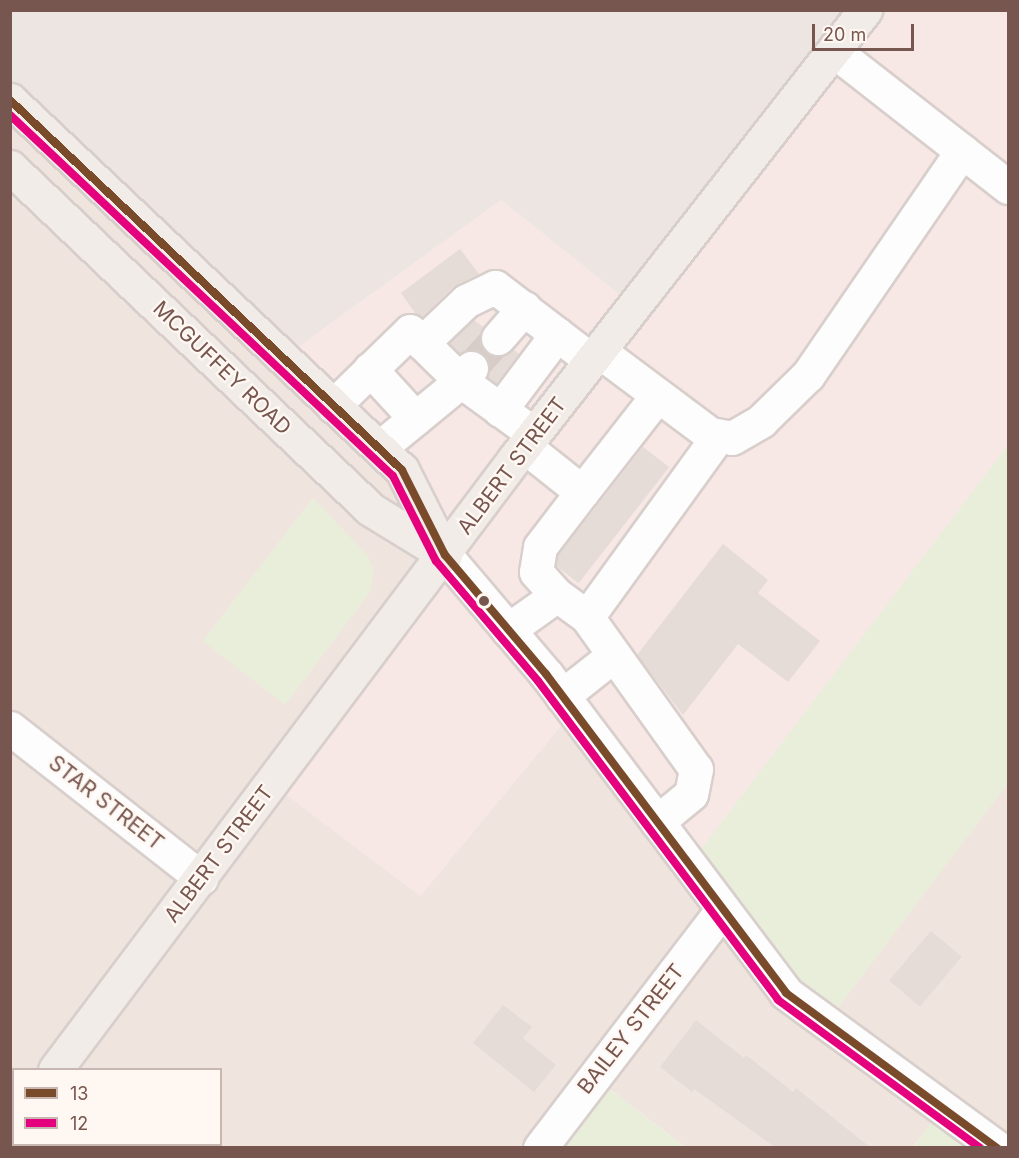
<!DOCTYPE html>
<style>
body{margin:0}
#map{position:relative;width:1019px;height:1158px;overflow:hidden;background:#f8f4f0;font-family:Inter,sans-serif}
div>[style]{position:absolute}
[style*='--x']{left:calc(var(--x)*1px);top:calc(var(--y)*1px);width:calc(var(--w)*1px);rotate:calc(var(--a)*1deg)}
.residential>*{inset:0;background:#f0e5de}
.commercial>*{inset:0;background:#f7e8e5}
.industrial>*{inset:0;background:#ece5e2}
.green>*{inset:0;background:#e9eedb}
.building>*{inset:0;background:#e5dbd7;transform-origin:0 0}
.minor-tunnel>*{height:33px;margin-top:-16.5px;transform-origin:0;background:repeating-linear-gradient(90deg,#d8ccc8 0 33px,transparent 0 49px)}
.roads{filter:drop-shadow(2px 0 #d8cfcc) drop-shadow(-2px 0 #d8cfcc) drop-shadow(0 2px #d8cfcc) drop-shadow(0 -2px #d8cfcc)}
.minor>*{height:33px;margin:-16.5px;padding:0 16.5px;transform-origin:16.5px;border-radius:16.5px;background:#fefdfd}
.major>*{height:33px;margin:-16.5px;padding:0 16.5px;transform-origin:16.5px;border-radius:16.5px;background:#f2ece8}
.bus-1>*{height:8px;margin:-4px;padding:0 4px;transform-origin:4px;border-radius:4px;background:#7a4b2a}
.bus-2>*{height:8px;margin:-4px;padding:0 4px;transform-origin:4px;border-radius:4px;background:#e5007d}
.dots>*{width:16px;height:16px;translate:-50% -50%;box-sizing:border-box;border:3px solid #fef7f2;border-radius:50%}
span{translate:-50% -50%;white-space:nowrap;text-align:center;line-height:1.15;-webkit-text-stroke:4.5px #fef7f2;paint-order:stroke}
.street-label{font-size:21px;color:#77564f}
.frame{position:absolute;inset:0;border:12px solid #77564f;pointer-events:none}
.legend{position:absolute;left:12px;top:1068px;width:210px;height:78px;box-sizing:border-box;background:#fef7f2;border:2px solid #c8b7b1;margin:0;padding:8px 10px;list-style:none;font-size:18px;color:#77564f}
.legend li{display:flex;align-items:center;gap:12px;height:30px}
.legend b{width:30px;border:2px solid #c8b7b1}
.scale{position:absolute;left:812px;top:24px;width:102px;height:27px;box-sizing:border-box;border:3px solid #77564f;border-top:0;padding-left:8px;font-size:18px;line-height:21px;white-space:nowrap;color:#77564f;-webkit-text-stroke:4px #fef7f2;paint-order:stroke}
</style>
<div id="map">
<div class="residential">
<i style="clip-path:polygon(evenodd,10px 100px,333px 406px,445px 555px,420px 896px,573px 711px,689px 865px,1008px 445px,1008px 1147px,943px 1109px,913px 1147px,685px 1147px,594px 1077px,540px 1147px,11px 1147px,10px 100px,14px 1070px,220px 1070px,220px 1144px,14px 1144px,14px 1070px)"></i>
</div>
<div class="commercial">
<i style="clip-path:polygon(865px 11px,1008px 11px,1008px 445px,689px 865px,573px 711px,420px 896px,272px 784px,445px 555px,402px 470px,283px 358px,501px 200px,634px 306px)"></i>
</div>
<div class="industrial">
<i style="clip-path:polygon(10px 11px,865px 11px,634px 306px,501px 200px,283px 358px,11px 100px)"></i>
</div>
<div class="green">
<i style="clip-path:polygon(1008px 445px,1008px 783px,825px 1025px,689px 865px)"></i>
<i style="clip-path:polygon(313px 498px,368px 556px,373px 569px,372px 583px,370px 592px,285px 705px,203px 641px)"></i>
<i style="clip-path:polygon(594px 1077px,685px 1147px,540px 1148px)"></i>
<i style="clip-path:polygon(942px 1108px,998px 1148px,913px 1148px)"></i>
</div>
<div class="building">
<i style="clip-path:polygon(460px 249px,479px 274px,453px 287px,422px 317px,416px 314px,401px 293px)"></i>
<i style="clip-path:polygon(474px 320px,483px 327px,480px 344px,486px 352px,504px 356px,513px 349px,519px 354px,496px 384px,487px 377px,488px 361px,483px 354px,473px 349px,460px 354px,449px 343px)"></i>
<i style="left:643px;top:447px;width:33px;height:147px;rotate:38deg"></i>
<i style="clip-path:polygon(723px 544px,768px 580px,758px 593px,820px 641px,788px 682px,738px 644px,683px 715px,637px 655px)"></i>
<i style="left:931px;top:931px;width:40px;height:65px;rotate:40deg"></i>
<i style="clip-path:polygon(503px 1005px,532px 1027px,523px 1038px,556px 1065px,534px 1092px,473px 1043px)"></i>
<i style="clip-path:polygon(696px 1020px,744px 1058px,746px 1055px,793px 1092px,796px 1088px,871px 1148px,776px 1148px,694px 1089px,692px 1092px,660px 1067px)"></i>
</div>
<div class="minor-tunnel">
<i style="--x:471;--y:368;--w:40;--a:-48"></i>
</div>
<div class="roads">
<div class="minor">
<i style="--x:834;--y:51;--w:221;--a:38"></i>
<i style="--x:498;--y:338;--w:40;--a:-49"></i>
<i style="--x:422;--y:343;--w:61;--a:-43.7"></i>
<i style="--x:466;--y:301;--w:32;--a:-26"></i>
<i style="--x:495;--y:287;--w:122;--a:37.3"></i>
<i style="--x:599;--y:351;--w:139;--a:36.8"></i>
<i style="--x:710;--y:434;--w:22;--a:10"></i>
<i style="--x:732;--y:438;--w:34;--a:-30"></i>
<i style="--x:761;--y:421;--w:66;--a:-44.4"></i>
<i style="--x:808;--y:375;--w:272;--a:-55.5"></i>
<i style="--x:471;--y:368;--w:16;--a:128"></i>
<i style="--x:461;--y:381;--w:90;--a:36"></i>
<i style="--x:370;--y:369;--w:67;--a:47.4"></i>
<i style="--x:333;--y:406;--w:107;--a:-44.2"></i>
<i style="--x:410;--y:331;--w:71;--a:44.4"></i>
<i style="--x:461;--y:381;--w:106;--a:140.7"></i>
<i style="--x:500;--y:410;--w:95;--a:-53.1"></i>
<i style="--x:524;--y:446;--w:74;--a:38.4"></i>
<i style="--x:582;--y:492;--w:122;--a:-52"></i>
<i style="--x:582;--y:492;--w:69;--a:127.4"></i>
<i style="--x:540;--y:547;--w:25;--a:99"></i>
<i style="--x:536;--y:572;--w:31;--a:48"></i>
<i style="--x:557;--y:595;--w:37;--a:36"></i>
<i style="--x:587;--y:617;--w:223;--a:-54.1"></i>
<i style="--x:445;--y:555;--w:156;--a:49.7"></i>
<i style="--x:546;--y:674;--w:399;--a:53"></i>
<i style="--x:786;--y:993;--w:263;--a:36.2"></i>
<i style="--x:587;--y:617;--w:187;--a:54.4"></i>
<i style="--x:696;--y:769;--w:25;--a:101"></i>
<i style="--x:691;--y:794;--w:44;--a:140.5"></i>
<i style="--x:508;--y:630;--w:60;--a:-35.5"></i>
<i style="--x:562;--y:696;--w:66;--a:-38.3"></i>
<i style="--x:10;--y:728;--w:243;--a:38.1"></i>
<i style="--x:540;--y:1148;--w:300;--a:-52.6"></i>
</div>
<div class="major">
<i style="--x:10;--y:100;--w:539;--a:43.35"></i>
<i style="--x:402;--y:470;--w:95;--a:63.2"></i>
<i style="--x:10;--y:167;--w:497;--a:43.5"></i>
<i style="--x:370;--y:509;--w:88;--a:31.5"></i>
<i style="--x:55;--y:1070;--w:766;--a:-53.07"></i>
<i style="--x:515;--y:458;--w:569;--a:-52"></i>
<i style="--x:10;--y:1128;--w:6;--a:-45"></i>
</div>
</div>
<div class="bus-1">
<i style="--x:10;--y:100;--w:539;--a:43.35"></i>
<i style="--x:402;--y:470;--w:95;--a:63.2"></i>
<i style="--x:445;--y:555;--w:156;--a:49.7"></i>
<i style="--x:546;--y:674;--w:399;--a:53"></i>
<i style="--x:786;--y:993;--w:262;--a:36.3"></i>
</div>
<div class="bus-2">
<i style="--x:10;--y:115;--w:526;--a:43.31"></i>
<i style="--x:393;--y:476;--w:95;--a:63.2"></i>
<i style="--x:436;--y:561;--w:157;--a:49.6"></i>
<i style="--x:538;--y:681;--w:399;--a:53"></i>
<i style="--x:778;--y:1000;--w:250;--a:36.2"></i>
</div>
<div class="dots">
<i style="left:484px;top:601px;background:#77564f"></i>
</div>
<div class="street-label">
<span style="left:222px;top:368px;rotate:44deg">MCGUFFEY ROAD</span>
<span style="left:512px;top:466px;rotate:-53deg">ALBERT STREET</span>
<span style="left:106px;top:803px;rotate:38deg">STAR STREET</span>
<span style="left:219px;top:854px;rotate:-53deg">ALBERT STREET</span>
<span style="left:631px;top:1029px;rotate:-52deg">BAILEY STREET</span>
</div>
<div class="frame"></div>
<ul class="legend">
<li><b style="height:8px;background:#7a4b2a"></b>13</li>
<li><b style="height:8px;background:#e5007d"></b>12</li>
</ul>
<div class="scale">20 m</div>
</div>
